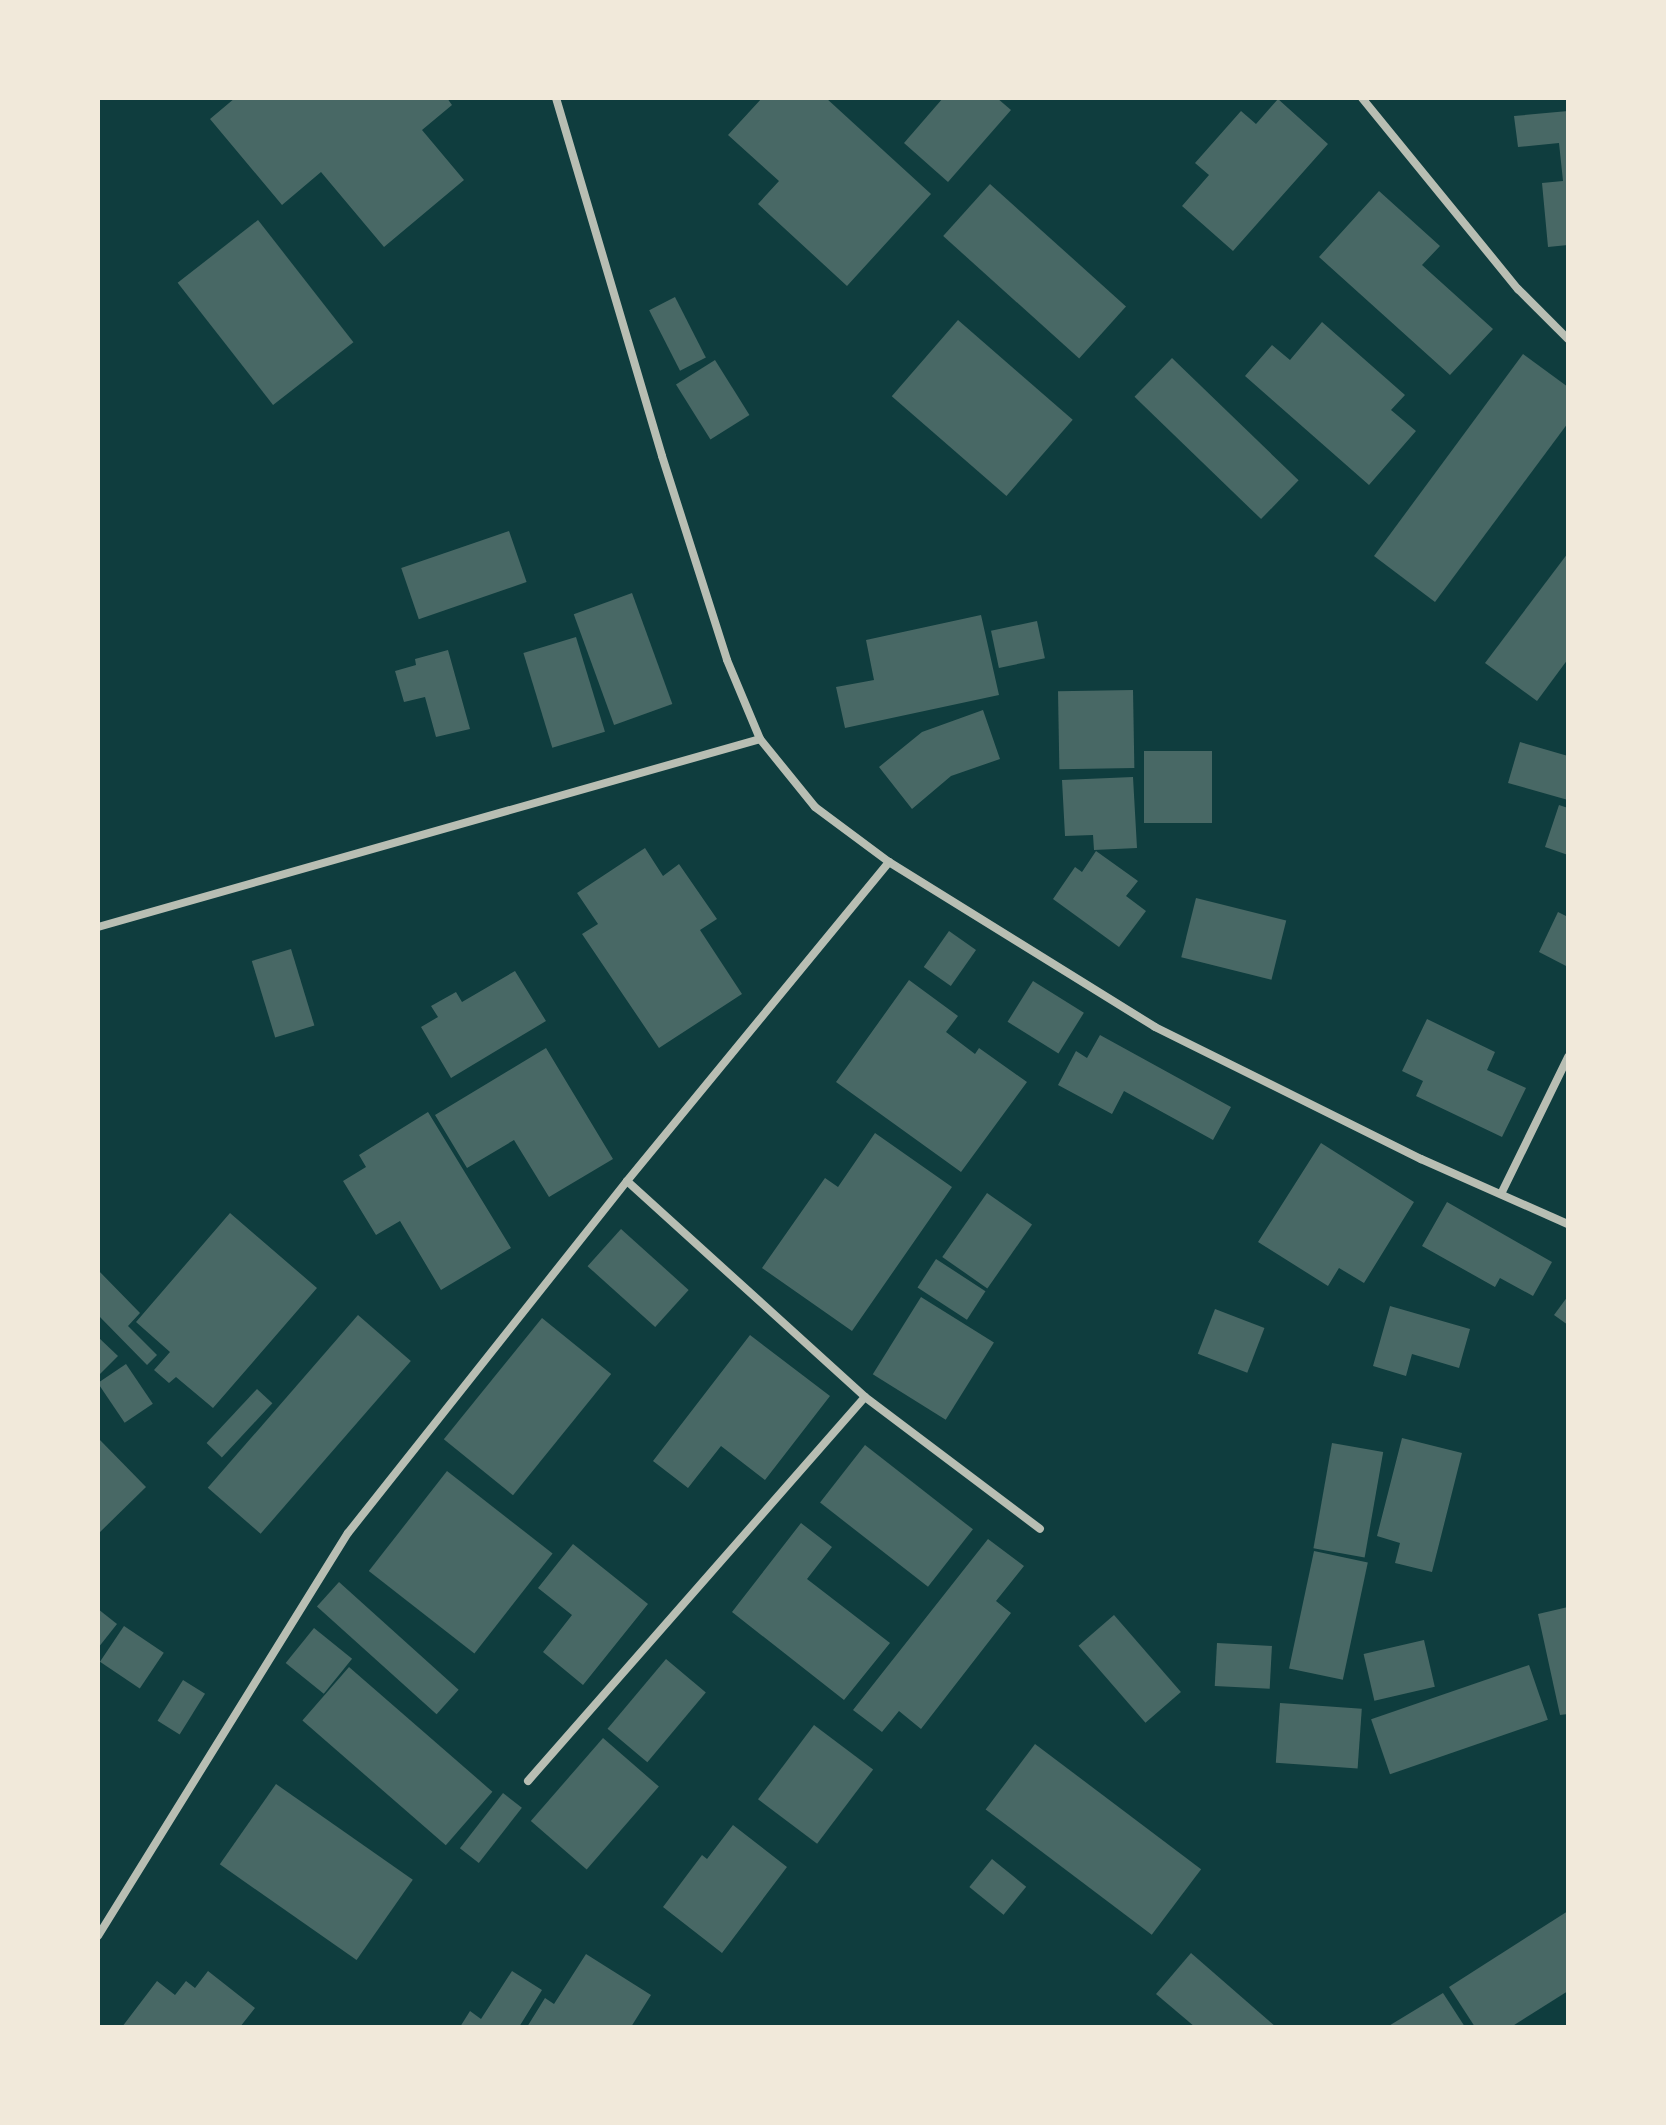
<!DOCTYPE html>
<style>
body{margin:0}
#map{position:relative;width:1666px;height:2125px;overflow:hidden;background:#0f3d3e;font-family:"Public Sans",sans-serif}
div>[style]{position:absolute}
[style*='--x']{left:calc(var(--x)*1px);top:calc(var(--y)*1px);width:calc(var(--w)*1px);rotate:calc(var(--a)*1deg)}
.building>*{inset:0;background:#486865;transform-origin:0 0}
.minor>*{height:8px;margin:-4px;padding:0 4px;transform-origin:4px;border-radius:4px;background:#b8beb3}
span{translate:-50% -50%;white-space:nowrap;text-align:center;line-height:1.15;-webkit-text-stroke:8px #f1e9da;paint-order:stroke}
.frame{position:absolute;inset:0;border:100px solid #f1e9da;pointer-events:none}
</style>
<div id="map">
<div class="building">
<i style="clip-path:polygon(235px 98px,447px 98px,452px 105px,422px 130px,464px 180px,384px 247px,321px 172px,282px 205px,210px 119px)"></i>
<i style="clip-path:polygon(762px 98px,826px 98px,931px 194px,847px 286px,758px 204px,779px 181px,728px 135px)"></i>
<i style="clip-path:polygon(943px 98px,997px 98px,1011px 110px,948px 182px,904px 143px)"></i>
<i style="clip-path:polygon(1278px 99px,1328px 144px,1233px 251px,1182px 206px,1209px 175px,1195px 163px,1241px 111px,1256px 124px)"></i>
<i style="clip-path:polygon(1568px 111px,1568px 245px,1548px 247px,1542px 183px,1563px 181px,1559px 143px,1518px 147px,1514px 116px)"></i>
<i style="left:990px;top:184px;width:183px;height:70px;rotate:42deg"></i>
<i style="clip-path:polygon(1379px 191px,1440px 246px,1422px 265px,1493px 329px,1450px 375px,1319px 257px)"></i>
<i style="left:258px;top:220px;width:155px;height:102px;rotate:52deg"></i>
<i style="left:675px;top:297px;width:68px;height:29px;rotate:63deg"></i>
<i style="left:958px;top:320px;width:152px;height:101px;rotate:41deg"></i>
<i style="clip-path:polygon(1322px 322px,1405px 395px,1391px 410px,1416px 431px,1369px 485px,1245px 376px,1272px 345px,1290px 360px)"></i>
<i style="clip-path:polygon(1523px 354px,1568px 387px,1568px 423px,1435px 602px,1374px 556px)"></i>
<i style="left:1172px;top:358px;width:176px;height:54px;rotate:44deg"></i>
<i style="left:715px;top:360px;width:65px;height:46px;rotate:58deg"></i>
<i style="left:509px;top:531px;width:54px;height:114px;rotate:71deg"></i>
<i style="clip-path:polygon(1568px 553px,1568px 659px,1537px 701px,1485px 663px)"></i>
<i style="left:632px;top:593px;width:118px;height:62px;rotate:70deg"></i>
<i style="clip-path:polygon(981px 615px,999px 695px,845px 728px,836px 687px,874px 680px,866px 640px)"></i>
<i style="left:1037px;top:621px;width:38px;height:47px;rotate:78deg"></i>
<i style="left:576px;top:637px;width:99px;height:55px;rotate:73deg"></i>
<i style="clip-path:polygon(448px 650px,470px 729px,436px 737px,425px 697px,404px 702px,395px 671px,416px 665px,415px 659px)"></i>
<i style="left:1133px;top:690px;width:78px;height:75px;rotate:89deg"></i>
<i style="clip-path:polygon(983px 710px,1000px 759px,951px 776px,912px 809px,879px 767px,922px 732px)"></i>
<i style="clip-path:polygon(1520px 742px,1568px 756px,1568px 800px,1508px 783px)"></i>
<i style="left:1212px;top:751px;width:72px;height:68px;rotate:90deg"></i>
<i style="clip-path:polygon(1133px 777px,1137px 848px,1094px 850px,1093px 835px,1065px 836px,1062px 780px)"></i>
<i style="clip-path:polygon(1559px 805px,1568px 808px,1568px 855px,1545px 847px)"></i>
<i style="clip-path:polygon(645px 848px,663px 876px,679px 864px,717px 919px,700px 930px,742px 994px,659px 1048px,582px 934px,598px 924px,577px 893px)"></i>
<i style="clip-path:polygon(1096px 851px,1138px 881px,1126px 896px,1146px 911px,1119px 947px,1053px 899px,1075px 867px,1082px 872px)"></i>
<i style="left:1196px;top:898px;width:93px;height:61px;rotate:14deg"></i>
<i style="clip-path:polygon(1558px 912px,1568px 917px,1568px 967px,1539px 952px)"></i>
<i style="left:949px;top:931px;width:33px;height:44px;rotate:35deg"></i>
<i style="left:291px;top:949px;width:80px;height:41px;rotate:73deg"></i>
<i style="clip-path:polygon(515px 971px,546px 1021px,451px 1078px,421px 1027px,438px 1017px,431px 1006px,456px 992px,462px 1002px)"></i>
<i style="clip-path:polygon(909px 980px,958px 1016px,946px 1032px,975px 1054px,979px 1048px,1027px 1082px,961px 1172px,836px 1082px)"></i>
<i style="left:1033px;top:981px;width:60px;height:48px;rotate:32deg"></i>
<i style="clip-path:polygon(1427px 1019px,1495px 1052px,1487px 1070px,1526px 1088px,1502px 1137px,1416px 1096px,1423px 1081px,1402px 1071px)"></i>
<i style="clip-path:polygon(1100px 1035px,1231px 1107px,1213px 1140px,1124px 1091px,1112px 1114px,1058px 1085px,1076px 1051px,1087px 1058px)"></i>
<i style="clip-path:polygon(546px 1048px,613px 1159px,549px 1197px,514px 1140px,467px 1168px,435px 1115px)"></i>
<i style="clip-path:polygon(428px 1112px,511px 1248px,441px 1290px,400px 1221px,376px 1235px,343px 1181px,366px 1167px,359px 1155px)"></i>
<i style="clip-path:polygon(875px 1133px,952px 1187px,852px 1331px,762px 1268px,825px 1178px,838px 1187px)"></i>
<i style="clip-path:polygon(1321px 1143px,1414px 1202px,1364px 1283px,1339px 1268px,1328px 1286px,1258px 1242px)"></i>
<i style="left:987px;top:1193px;width:55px;height:78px;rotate:35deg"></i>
<i style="clip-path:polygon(1447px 1202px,1552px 1262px,1533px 1296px,1500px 1278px,1495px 1287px,1422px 1246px)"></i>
<i style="clip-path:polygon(230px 1213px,317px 1288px,213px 1408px,176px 1377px,169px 1383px,154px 1370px,170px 1352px,136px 1322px)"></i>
<i style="left:621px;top:1229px;width:91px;height:50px;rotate:42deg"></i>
<i style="left:936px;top:1259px;width:59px;height:34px;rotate:33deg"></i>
<i style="clip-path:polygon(98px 1270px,140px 1313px,128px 1326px,157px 1355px,147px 1365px,98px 1315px)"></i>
<i style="clip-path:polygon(1568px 1296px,1568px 1325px,1554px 1315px)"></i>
<i style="left:921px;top:1297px;width:86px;height:91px;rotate:32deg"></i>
<i style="clip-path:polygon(1390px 1306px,1470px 1329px,1459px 1368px,1412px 1354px,1406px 1376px,1373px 1366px)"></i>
<i style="left:1215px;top:1309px;width:53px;height:48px;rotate:21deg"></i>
<i style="left:358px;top:1315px;width:70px;height:229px;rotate:41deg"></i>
<i style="left:542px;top:1318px;width:89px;height:156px;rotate:39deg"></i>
<i style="clip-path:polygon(750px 1335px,830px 1396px,765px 1480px,721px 1446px,688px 1488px,653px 1461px)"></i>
<i style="clip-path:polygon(98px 1337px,118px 1356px,98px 1376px)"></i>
<i style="left:126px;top:1364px;width:48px;height:34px;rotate:56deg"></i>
<i style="left:257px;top:1389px;width:21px;height:74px;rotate:43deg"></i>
<i style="clip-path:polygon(98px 1438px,146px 1487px,98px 1534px)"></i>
<i style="clip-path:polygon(1402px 1438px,1462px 1453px,1432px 1572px,1395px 1563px,1400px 1543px,1377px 1536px)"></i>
<i style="left:1332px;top:1443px;width:52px;height:107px;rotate:10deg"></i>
<i style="left:865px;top:1445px;width:137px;height:73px;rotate:38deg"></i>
<i style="left:447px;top:1471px;width:134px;height:127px;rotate:38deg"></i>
<i style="clip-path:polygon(801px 1523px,832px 1547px,807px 1579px,890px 1643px,844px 1700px,732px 1612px)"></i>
<i style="clip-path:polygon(988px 1539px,1024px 1566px,996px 1601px,1011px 1613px,921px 1729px,899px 1711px,882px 1732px,853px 1710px)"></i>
<i style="clip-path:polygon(573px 1544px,648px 1604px,583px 1685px,543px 1652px,572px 1615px,538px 1588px)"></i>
<i style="left:1314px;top:1551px;width:55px;height:120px;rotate:12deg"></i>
<i style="left:339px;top:1582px;width:161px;height:33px;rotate:42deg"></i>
<i style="clip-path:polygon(1568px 1607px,1568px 1714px,1560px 1715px,1538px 1614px)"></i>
<i style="clip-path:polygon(98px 1609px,117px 1624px,98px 1648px)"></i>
<i style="left:1114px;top:1615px;width:102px;height:47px;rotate:49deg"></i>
<i style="left:124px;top:1626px;width:48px;height:43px;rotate:34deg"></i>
<i style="left:314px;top:1628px;width:49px;height:45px;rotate:39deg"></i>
<i style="left:1424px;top:1640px;width:48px;height:62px;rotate:77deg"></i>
<i style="left:1217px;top:1643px;width:55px;height:43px;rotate:3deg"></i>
<i style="left:666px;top:1659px;width:52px;height:91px;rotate:40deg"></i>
<i style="left:1529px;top:1665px;width:58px;height:167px;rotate:71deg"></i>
<i style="left:349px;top:1667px;width:190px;height:71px;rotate:41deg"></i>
<i style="left:183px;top:1680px;width:26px;height:48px;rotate:32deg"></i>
<i style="left:1280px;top:1703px;width:82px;height:60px;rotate:4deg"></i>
<i style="left:814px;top:1725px;width:74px;height:93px;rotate:37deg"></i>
<i style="left:603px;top:1738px;width:74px;height:110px;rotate:41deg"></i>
<i style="left:1035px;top:1744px;width:208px;height:82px;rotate:37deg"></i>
<i style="left:276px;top:1784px;width:167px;height:98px;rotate:35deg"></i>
<i style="left:503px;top:1793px;width:24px;height:70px;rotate:38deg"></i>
<i style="clip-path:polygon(733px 1825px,787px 1867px,722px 1953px,663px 1907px,702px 1855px,707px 1859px)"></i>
<i style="left:992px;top:1859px;width:44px;height:36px;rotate:39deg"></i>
<i style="clip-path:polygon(1568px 1911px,1568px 1991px,1511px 2027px,1475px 2027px,1449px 1987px)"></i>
<i style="clip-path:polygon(1191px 1953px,1276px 2027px,1195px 2027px,1156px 1994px)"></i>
<i style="clip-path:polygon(586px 1954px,651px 1995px,631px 2027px,527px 2027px,545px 1998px,554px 2004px)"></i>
<i style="clip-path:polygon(208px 1971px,255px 2008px,240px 2027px,122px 2027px,157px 1981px,175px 1995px,186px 1981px,195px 1988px)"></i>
<i style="clip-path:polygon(512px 1971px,542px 1990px,519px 2027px,460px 2027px,470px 2011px,481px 2019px)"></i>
<i style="clip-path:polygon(1443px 1993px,1465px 2027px,1387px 2027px)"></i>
</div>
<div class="minor">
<i style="--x:556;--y:98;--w:373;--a:73.5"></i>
<i style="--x:662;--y:456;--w:214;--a:72.3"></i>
<i style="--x:727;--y:660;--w:86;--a:67.3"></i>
<i style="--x:760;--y:739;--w:87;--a:51"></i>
<i style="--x:815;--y:807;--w:92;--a:36.6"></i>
<i style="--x:889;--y:862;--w:313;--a:31.8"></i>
<i style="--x:1155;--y:1027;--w:297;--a:26.4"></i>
<i style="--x:1421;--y:1159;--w:161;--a:23.9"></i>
<i style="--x:1362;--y:98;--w:247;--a:50.8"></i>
<i style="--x:1518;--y:289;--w:71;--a:45"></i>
<i style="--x:98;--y:927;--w:688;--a:-15.85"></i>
<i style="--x:627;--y:1181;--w:321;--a:42.2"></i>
<i style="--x:865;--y:1397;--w:219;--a:37"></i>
<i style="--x:1501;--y:1194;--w:153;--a:-63.9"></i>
<i style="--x:528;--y:1781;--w:511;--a:-48.73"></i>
<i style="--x:98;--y:1936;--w:474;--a:-58.2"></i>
<i style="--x:348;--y:1533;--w:449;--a:-51.6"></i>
<i style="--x:627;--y:1181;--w:413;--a:-50.6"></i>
</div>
<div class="frame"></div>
</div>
